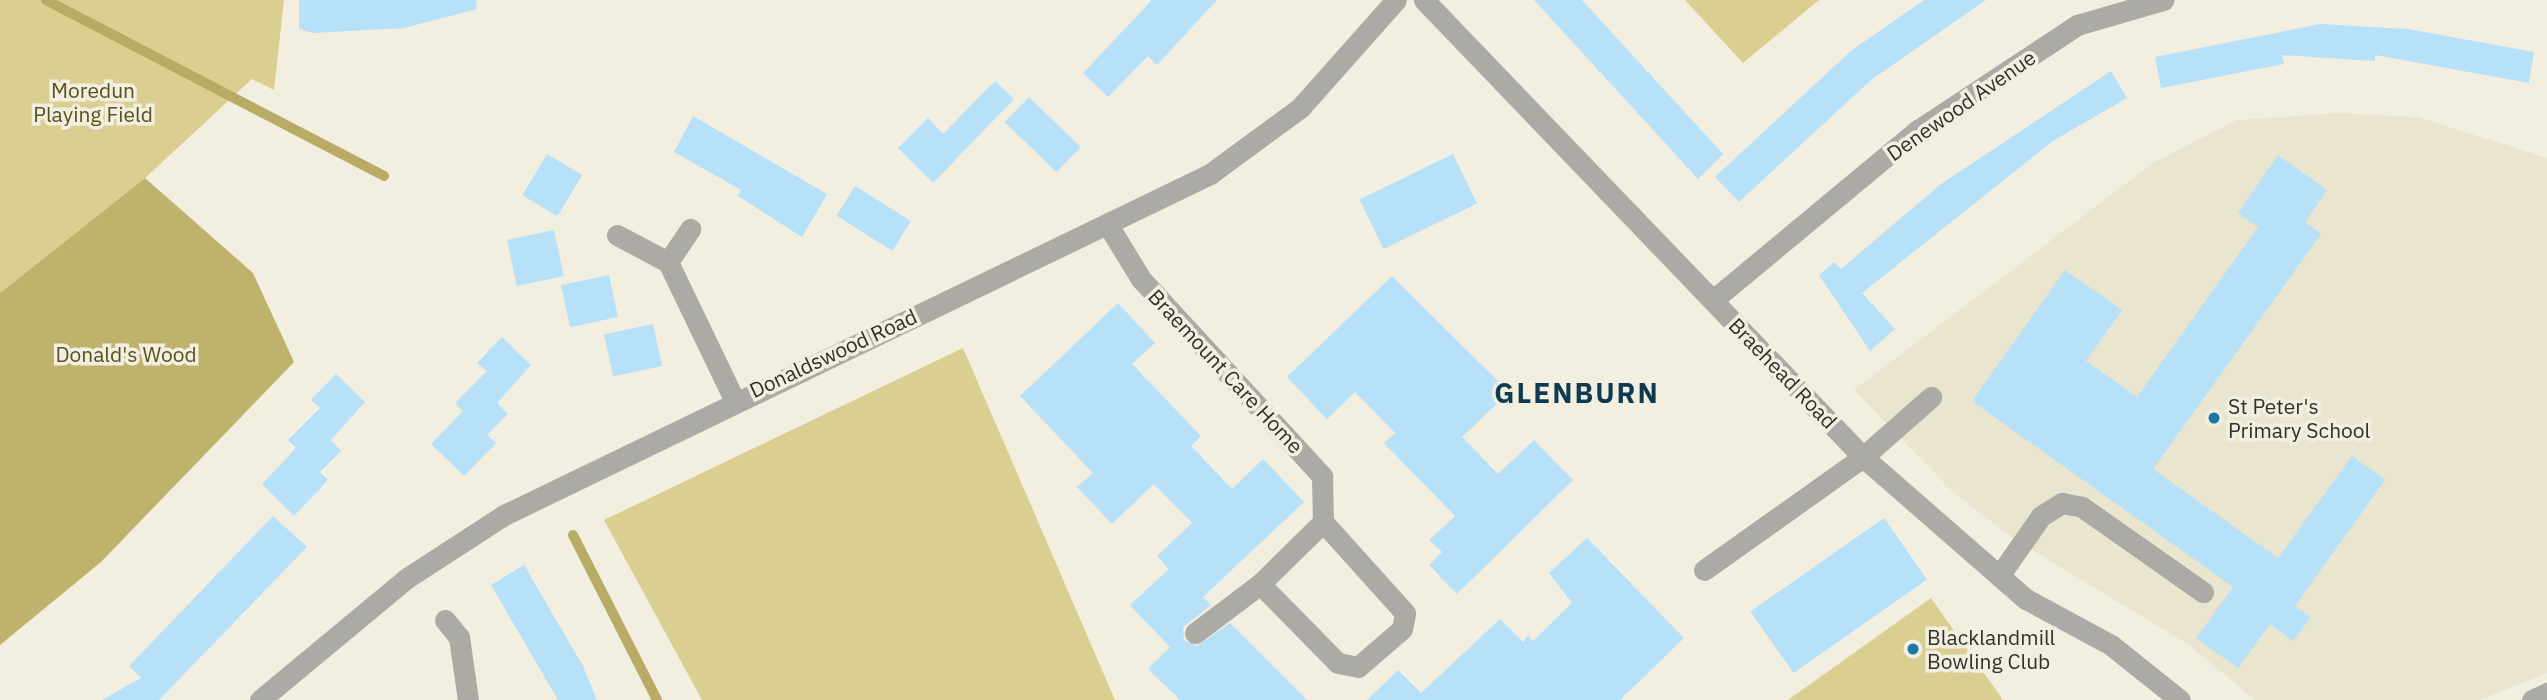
<!DOCTYPE html>
<style>
body{margin:0}
#map{position:relative;width:2547px;height:700px;overflow:hidden;background:#f2efe0;font-family:"IBM Plex Sans",sans-serif}
div>[style]{position:absolute}
[style*='--x']{left:calc(var(--x)*1px);top:calc(var(--y)*1px);width:calc(var(--w)*1px);rotate:calc(var(--a)*1deg)}
.built>*{inset:0;background:#e9e5ce}
.green>*{inset:0;background:#dacf90}
.forest>*{inset:0;background:#bfb26c}
.stream>*{height:10px;margin:-5px;padding:0 5px;transform-origin:5px;border-radius:5px;background:#b7ab65}
.building>*{inset:0;background:#b7e0f9;transform-origin:0 0}
.minor>*{height:21px;margin:-10.5px;padding:0 10.5px;transform-origin:10.5px;border-radius:10.5px;background:#abaaa4}
.dots>*{width:19px;height:19px;translate:-50% -50%;box-sizing:border-box;border:4px solid #f2efe0;border-radius:50%}
span{translate:-50% -50%;white-space:nowrap;text-align:center;line-height:1.15;-webkit-text-stroke:7px #f2efe0;paint-order:stroke}
.park-label{font-size:21px;color:#59501b}
.street-label{font-size:21px;color:#31302a}
.poi-label{font-size:21px;color:#31302a}
.left{translate:0 -50%;text-align:left}
.district-label{font-size:28px;color:#0f3b50;font-weight:700;letter-spacing:2px}
</style>
<div id="map">
<div class="built">
<i style="clip-path:polygon(2336px 113px,2418px 117px,2547px 158px,2547px 673px,2480px 700px,2255px 700px,2189px 645px,2011px 537px,1953px 492px,1854px 390px,2153px 163px,2237px 120px)"></i>
</div>
<div class="green">
<i style="clip-path:polygon(0 0,284px 0,274px 90px,252px 79px,145px 178px,0 293px)"></i>
<i style="clip-path:polygon(1685px 0,1819px 0,1743px 63px)"></i>
<i style="clip-path:polygon(963px 348px,1115px 700px,702px 700px,604px 520px)"></i>
<i style="clip-path:polygon(1931px 598px,2003px 700px,1788px 700px)"></i>
</div>
<div class="forest">
<i style="clip-path:polygon(145px 178px,253px 273px,294px 362px,101px 562px,0 645px,0 293px)"></i>
</div>
<div class="stream">
<i style="--x:46;--y:0;--w:381;--a:27.5"></i>
<i style="--x:573;--y:535;--w:185;--a:63"></i>
</div>
<div class="building">
<i style="clip-path:polygon(299px 0,476px 0,477px 9px,404px 28px,313px 33px,299px 29px)"></i>
<i style="clip-path:polygon(1152px 0,1217px 0,1157px 65px,1148px 56px,1108px 97px,1083px 73px)"></i>
<i style="clip-path:polygon(1534px 0,1582px 0,1723px 154px,1698px 179px)"></i>
<i style="clip-path:polygon(1924px 0,1986px 0,1871px 80px,1739px 202px,1715px 177px,1852px 50px)"></i>
<i style="clip-path:polygon(2320px 24px,2408px 29px,2534px 52px,2529px 83px,2375px 55px,2375px 61px,2282px 55px,2284px 64px,2161px 88px,2155px 57px)"></i>
<i style="clip-path:polygon(2111px 71px,2127px 98px,2053px 141px,1862px 293px,1895px 329px,1870px 351px,1819px 275px,1834px 262px,1841px 269px,1941px 184px)"></i>
<i style="clip-path:polygon(995px 81px,1014px 99px,933px 183px,898px 148px,928px 118px,943px 134px)"></i>
<i style="left:1029px;top:97px;width:72px;height:35px;rotate:44deg"></i>
<i style="clip-path:polygon(693px 116px,827px 194px,802px 237px,738px 196px,741px 190px,674px 152px)"></i>
<i style="left:547px;top:154px;width:41px;height:48px;rotate:31deg"></i>
<i style="left:1453px;top:154px;width:55px;height:104px;rotate:64deg"></i>
<i style="clip-path:polygon(2278px 155px,2327px 190px,2305px 222px,2321px 234px,2153px 469px,2278px 558px,2352px 456px,2385px 480px,2295px 606px,2311px 617px,2293px 641px,2270px 624px,2238px 668px,2196px 638px,2233px 587px,1972px 401px,2065px 270px,2122px 310px,2086px 361px,2137px 397px,2258px 227px,2238px 213px)"></i>
<i style="left:855px;top:186px;width:66px;height:35px;rotate:32deg"></i>
<i style="left:554px;top:230px;width:47px;height:48px;rotate:78deg"></i>
<i style="left:609px;top:275px;width:43px;height:49px;rotate:78deg"></i>
<i style="clip-path:polygon(1392px 276px,1509px 392px,1462px 437px,1498px 474px,1534px 440px,1573px 480px,1457px 594px,1429px 565px,1442px 552px,1429px 540px,1455px 516px,1384px 443px,1395px 433px,1355px 392px,1327px 419px,1287px 377px)"></i>
<i style="clip-path:polygon(1118px 303px,1155px 343px,1132px 364px,1201px 436px,1191px 446px,1232px 489px,1263px 459px,1304px 502px,1203px 597px,1211px 605px,1183px 627px,1184px 640px,1197px 646px,1230px 623px,1307px 700px,1180px 700px,1148px 669px,1170px 647px,1130px 605px,1169px 569px,1157px 556px,1192px 523px,1154px 484px,1112px 524px,1077px 487px,1093px 473px,1020px 396px)"></i>
<i style="left:653px;top:324px;width:43px;height:50px;rotate:78deg"></i>
<i style="clip-path:polygon(502px 337px,531px 365px,497px 403px,508px 414px,487px 435px,496px 443px,464px 476px,431px 444px,463px 411px,455px 403px,487px 371px,477px 363px)"></i>
<i style="clip-path:polygon(336px 374px,365px 402px,331px 440px,341px 451px,320px 472px,328px 480px,294px 516px,262px 484px,296px 448px,288px 440px,320px 408px,311px 400px)"></i>
<i style="clip-path:polygon(273px 516px,307px 547px,159px 700px,102px 700px,141px 678px,129px 666px)"></i>
<i style="left:1884px;top:518px;width:75px;height:163px;rotate:55deg"></i>
<i style="clip-path:polygon(1587px 538px,1684px 638px,1620px 700px,1367px 700px,1398px 670px,1421px 693px,1500px 619px,1523px 642px,1528px 636px,1533px 641px,1572px 603px,1549px 573px)"></i>
<i style="clip-path:polygon(524px 565px,583px 666px,597px 700px,558px 700px,491px 585px)"></i>
</div>
<div class="minor">
<i style="--x:1424;--y:0;--w:634;--a:46.15"></i>
<i style="--x:1863;--y:457;--w:216;--a:41.1"></i>
<i style="--x:2026;--y:599;--w:97;--a:28.4"></i>
<i style="--x:2111;--y:645;--w:88;--a:38.6"></i>
<i style="--x:1108;--y:225;--w:63;--a:58.6"></i>
<i style="--x:1141;--y:279;--w:268;--a:47.4"></i>
<i style="--x:1322;--y:476;--w:46;--a:88.8"></i>
<i style="--x:1323;--y:522;--w:88;--a:135.5"></i>
<i style="--x:1260;--y:584;--w:111;--a:45.4"></i>
<i style="--x:1338;--y:663;--w:20;--a:11"></i>
<i style="--x:1358;--y:667;--w:58;--a:-40.8"></i>
<i style="--x:1402;--y:629;--w:16;--a:-79"></i>
<i style="--x:1405;--y:613;--w:122;--a:-132"></i>
<i style="--x:617;--y:235;--w:58;--a:27.9"></i>
<i style="--x:668;--y:262;--w:152;--a:64.3"></i>
<i style="--x:668;--y:262;--w:40;--a:-56"></i>
<i style="--x:1713;--y:300;--w:266;--a:-39.7"></i>
<i style="--x:1918;--y:130;--w:191;--a:-33.4"></i>
<i style="--x:2077;--y:25;--w:90;--a:-16.2"></i>
<i style="--x:1704;--y:570;--w:195;--a:-35.4"></i>
<i style="--x:1863;--y:457;--w:91;--a:-41.4"></i>
<i style="--x:1999;--y:576;--w:73;--a:-55"></i>
<i style="--x:2041;--y:516;--w:25;--a:-32"></i>
<i style="--x:2062;--y:503;--w:20;--a:11"></i>
<i style="--x:2082;--y:507;--w:148;--a:35.1"></i>
<i style="--x:445;--y:620;--w:22;--a:51"></i>
<i style="--x:459;--y:637;--w:64;--a:81.9"></i>
<i style="--x:1195;--y:633;--w:81;--a:-37"></i>
<i style="--x:260;--y:700;--w:191;--a:-39.7"></i>
<i style="--x:407;--y:578;--w:116;--a:-33"></i>
<i style="--x:504;--y:515;--w:784;--a:-25.78"></i>
<i style="--x:1210;--y:174;--w:112;--a:-36.3"></i>
<i style="--x:1300;--y:108;--w:144;--a:-48.4"></i>
<i style="--x:2532;--y:700;--w:17;--a:-25"></i>
</div>
<div class="dots">
<i style="left:2214px;top:418px;background:#1779a5"></i>
<i style="left:1913px;top:649px;background:#1779a5"></i>
</div>
<div class="park-label">
<span style="left:93px;top:102px">Moredun<br>Playing Field</span>
<span style="left:126px;top:354px">Donald's Wood</span>
</div>
<div class="street-label">
<span style="left:1961px;top:105px;rotate:-35deg">Denewood Avenue</span>
<span style="left:833px;top:353px;rotate:-25deg">Donaldswood Road</span>
<span style="left:1226px;top:371px;rotate:47deg">Braemount Care Home</span>
<span style="left:1783px;top:373px;rotate:46deg">Braehead Road</span>
</div>
<div class="poi-label">
<span class="left" style="left:2228px;top:418px">St Peter's<br>Primary School</span>
<span class="left" style="left:1927px;top:649px">Blacklandmill<br>Bowling Club</span>
</div>
<div class="district-label">
<span style="left:1577px;top:393px">GLENBURN</span>
</div>
</div>
